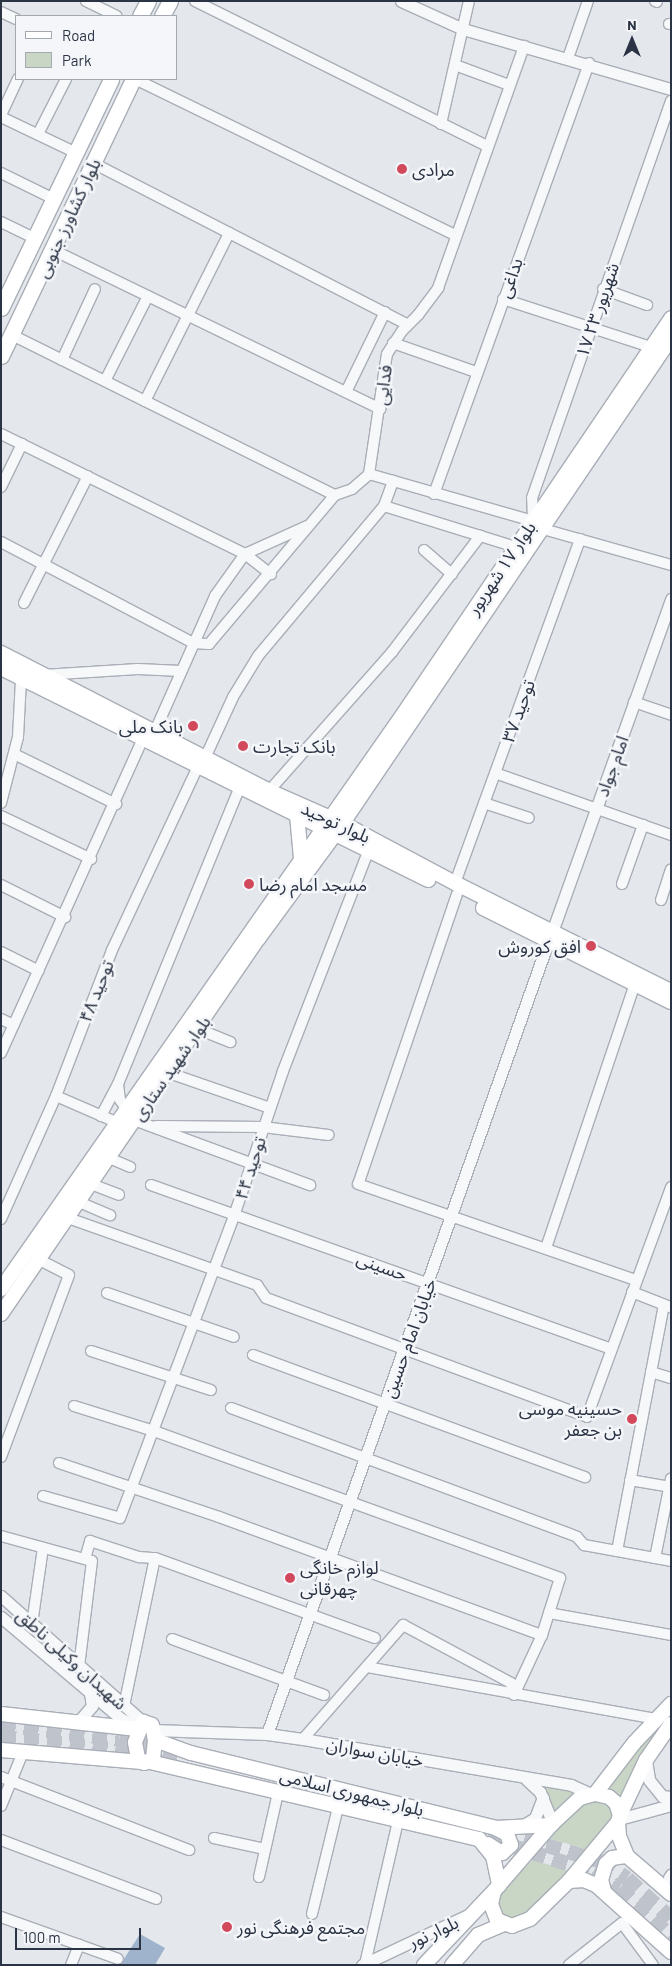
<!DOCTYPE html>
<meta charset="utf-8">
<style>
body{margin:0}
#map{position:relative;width:672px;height:1966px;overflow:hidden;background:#e4e7ec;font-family:Barlow,"Noto Sans Arabic",sans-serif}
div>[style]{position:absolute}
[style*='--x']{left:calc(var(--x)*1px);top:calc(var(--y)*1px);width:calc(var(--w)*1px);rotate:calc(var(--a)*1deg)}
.green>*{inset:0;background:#c9d6c5}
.water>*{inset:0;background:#9fb4cc}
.primary-tunnel>*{height:15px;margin-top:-7.5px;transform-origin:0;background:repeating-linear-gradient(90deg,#bfc3cb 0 15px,transparent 0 23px)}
.roads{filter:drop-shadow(1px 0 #a9aeb7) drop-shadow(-1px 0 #a9aeb7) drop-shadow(0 1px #a9aeb7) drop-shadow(0 -1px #a9aeb7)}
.minor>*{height:10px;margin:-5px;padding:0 5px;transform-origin:5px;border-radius:5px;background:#f7f8fa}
.tertiary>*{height:11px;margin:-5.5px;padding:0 5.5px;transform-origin:5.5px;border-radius:5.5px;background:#f7f8fa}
.secondary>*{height:14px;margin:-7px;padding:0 7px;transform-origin:7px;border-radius:7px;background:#fff}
.primary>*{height:15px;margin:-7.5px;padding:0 7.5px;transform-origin:7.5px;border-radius:7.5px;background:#fff}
.dots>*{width:14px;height:14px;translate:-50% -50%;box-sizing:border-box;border:2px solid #f4f6f9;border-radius:50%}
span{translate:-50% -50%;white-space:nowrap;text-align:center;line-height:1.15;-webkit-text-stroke:5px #f4f6f9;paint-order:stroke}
.poi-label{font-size:18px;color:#2b3445}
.left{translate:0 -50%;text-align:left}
.right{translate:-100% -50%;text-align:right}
.street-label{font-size:18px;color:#2b3445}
.frame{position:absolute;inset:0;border:2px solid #2b3445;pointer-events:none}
.legend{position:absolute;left:15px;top:15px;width:162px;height:65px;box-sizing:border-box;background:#f4f6f9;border:1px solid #a4a8b1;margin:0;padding:6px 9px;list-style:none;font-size:15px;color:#2b3445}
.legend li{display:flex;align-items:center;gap:10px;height:25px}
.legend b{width:25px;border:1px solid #a4a8b1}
.north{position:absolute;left:607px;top:15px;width:50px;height:50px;-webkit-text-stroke:4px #f4f6f9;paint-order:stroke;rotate:0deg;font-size:14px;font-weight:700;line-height:20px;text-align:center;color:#2b3445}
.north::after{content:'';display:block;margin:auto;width:18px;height:22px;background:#2b3445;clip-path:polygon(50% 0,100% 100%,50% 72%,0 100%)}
.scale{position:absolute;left:15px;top:1928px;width:126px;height:22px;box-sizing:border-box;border:2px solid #2b3445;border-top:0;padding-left:6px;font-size:15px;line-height:18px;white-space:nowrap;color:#2b3445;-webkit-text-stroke:4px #f4f6f9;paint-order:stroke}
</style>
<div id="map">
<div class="green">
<i style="clip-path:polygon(665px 1717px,643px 1758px,624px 1802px,603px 1787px)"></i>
<i style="clip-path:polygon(539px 1782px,578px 1789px,554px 1813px)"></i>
<i style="clip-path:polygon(598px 1799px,609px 1805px,614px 1817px,589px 1850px,548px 1838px,584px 1802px)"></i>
<i style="clip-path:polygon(533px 1860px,570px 1871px,527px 1914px,516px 1920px,504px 1916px,497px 1905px,500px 1892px)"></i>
</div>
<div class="water">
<i style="clip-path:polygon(140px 1934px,165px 1948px,155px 1965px,120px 1965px)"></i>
</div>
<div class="primary-tunnel">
<i style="--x:1;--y:1724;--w:119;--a:7.2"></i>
<i style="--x:119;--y:1739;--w:66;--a:14"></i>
<i style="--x:1;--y:1737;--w:118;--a:5.9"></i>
<i style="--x:118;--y:1749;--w:31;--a:15"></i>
<i style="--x:465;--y:1831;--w:134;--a:17.4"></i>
<i style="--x:593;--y:1871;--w:31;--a:33"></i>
<i style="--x:619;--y:1888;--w:71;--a:42.7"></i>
<i style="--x:502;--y:1832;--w:103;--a:16.3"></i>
<i style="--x:601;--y:1861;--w:31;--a:33"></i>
<i style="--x:627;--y:1878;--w:59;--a:42.3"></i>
</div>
<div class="roads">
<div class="minor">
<i style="--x:86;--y:1;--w:34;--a:26"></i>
<i style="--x:195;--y:1;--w:326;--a:26.4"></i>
<i style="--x:655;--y:1;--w:2;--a:27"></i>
<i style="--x:1;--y:12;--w:17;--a:25"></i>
<i style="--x:669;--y:24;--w:2;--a:0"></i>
<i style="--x:568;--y:58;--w:60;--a:-70.7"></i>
<i style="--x:455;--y:65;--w:58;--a:20.3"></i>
<i style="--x:135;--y:79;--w:356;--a:26"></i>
<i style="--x:1;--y:115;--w:40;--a:-65"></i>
<i style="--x:1;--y:117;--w:83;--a:25.6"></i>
<i style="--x:441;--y:124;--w:126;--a:-77.2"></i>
<i style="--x:38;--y:134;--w:62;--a:-63"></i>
<i style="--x:93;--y:163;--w:354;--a:27.2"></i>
<i style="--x:1;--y:173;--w:59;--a:26.1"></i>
<i style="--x:1;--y:222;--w:39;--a:26"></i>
<i style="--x:53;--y:250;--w:364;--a:25.9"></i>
<i style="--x:603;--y:289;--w:47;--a:20"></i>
<i style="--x:503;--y:299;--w:156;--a:18"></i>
<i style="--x:12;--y:335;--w:360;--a:26.4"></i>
<i style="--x:393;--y:343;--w:88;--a:19.3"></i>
<i style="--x:62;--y:360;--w:78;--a:-65.1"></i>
<i style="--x:105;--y:381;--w:95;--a:-63.2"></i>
<i style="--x:346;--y:392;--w:89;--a:-64"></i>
<i style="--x:145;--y:401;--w:188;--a:-63.4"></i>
<i style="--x:1;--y:434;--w:272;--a:26.2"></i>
<i style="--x:245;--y:554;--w:33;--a:38"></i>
<i style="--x:369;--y:474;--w:171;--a:16"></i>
<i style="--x:533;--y:521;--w:23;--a:-92"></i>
<i style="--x:532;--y:498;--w:421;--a:-70.7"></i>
<i style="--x:1;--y:487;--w:48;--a:-64"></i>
<i style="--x:434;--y:494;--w:458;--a:-70.2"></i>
<i style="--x:384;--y:506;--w:138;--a:17.3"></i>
<i style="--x:543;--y:529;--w:133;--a:15.7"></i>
<i style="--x:1;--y:542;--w:217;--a:27.7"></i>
<i style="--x:193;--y:643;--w:16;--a:4"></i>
<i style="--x:209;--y:644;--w:195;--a:-49.8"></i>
<i style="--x:335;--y:495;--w:18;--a:-19"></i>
<i style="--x:352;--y:489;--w:23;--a:-41"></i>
<i style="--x:369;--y:474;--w:121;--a:-81.5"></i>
<i style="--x:387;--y:354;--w:27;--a:-57"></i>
<i style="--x:402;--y:331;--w:23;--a:-45"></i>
<i style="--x:418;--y:315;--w:34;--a:-53"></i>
<i style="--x:438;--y:288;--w:257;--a:-70.4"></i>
<i style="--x:424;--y:550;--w:37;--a:41"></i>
<i style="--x:24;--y:603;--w:142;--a:-63.3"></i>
<i style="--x:43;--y:675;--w:95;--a:-3.6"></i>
<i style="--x:138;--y:669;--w:43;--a:2.7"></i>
<i style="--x:634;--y:702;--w:39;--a:19"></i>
<i style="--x:155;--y:731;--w:148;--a:-66"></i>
<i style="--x:215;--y:596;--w:52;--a:-54.5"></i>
<i style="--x:245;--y:554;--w:68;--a:-24.3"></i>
<i style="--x:14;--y:754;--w:114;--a:26.1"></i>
<i style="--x:205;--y:758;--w:67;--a:-65.3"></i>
<i style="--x:233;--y:697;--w:48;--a:-58.6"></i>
<i style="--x:258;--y:656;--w:196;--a:-50"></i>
<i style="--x:384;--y:506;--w:27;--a:-70"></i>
<i style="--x:495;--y:773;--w:187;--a:19.4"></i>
<i style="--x:269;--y:791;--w:186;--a:-48.5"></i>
<i style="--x:392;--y:652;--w:146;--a:-52.8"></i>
<i style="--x:1;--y:803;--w:68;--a:-75.6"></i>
<i style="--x:18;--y:737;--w:58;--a:-87"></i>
<i style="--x:484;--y:803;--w:47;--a:18.4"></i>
<i style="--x:1;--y:816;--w:100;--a:25.5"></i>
<i style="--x:455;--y:883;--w:366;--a:-70"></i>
<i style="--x:622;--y:884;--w:63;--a:-70.4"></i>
<i style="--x:1;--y:885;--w:72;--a:26.6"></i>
<i style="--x:457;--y:894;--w:306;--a:108.8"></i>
<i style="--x:358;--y:1184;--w:294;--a:19.1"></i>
<i style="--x:661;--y:900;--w:32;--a:-72"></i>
<i style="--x:1;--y:952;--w:42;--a:26.6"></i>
<i style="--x:1;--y:1019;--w:14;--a:25"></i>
<i style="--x:198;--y:1029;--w:35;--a:22"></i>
<i style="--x:1;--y:1053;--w:345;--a:-65.7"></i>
<i style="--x:169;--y:1073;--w:107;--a:19.1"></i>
<i style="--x:118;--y:1084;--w:16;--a:83"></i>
<i style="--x:120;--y:1100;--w:10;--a:53"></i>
<i style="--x:56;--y:1096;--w:65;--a:23.4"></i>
<i style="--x:101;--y:1116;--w:36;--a:-62"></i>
<i style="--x:118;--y:1084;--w:321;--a:-67.7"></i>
<i style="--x:134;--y:1120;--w:188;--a:20.3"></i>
<i style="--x:156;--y:1126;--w:107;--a:0.5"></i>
<i style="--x:263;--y:1127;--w:66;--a:6.9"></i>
<i style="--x:109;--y:1158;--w:23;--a:23"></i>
<i style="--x:91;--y:1184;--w:30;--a:21"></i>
<i style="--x:151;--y:1185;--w:489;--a:19.6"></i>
<i style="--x:79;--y:1202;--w:34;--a:23"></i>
<i style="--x:68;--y:1218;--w:201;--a:19.5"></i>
<i style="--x:257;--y:1285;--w:16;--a:55"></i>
<i style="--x:266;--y:1298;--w:342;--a:20.3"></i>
<i style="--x:587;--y:1417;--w:245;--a:-69.9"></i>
<i style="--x:1;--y:1219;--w:135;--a:-65.9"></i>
<i style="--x:56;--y:1096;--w:156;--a:-69"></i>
<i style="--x:112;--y:950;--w:203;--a:-64.9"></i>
<i style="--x:546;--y:1248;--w:279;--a:-71.4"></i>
<i style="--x:632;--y:1292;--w:41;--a:21.5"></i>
<i style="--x:107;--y:1293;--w:134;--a:19.1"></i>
<i style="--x:91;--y:1351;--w:126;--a:18"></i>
<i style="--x:253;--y:1355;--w:354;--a:20.2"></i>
<i style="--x:651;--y:1372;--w:21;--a:17"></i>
<i style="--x:74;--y:1406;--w:84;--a:17.4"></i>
<i style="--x:154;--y:1431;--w:432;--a:19.9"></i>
<i style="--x:560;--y:1578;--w:60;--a:107.5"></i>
<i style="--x:542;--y:1635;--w:66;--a:115"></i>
<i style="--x:231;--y:1408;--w:369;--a:20.4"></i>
<i style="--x:577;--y:1537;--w:11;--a:49"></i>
<i style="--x:584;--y:1545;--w:88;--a:10.4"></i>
<i style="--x:1;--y:1457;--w:194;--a:-69.5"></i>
<i style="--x:69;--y:1275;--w:33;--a:-153"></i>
<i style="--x:59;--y:1463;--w:169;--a:18.6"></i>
<i style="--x:219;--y:1517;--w:344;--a:20.1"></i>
<i style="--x:630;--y:1480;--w:42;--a:9.7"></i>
<i style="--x:43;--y:1496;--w:80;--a:15.9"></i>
<i style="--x:120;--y:1518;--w:326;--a:-69.3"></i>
<i style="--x:235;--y:1213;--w:150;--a:-71.3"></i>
<i style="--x:283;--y:1071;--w:238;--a:-68.8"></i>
<i style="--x:1;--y:1536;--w:94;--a:15.4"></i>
<i style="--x:92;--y:1561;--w:107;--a:97"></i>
<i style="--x:617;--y:1551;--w:250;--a:-79.2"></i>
<i style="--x:655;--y:1558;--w:81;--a:-78.6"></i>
<i style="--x:85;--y:1559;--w:19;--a:-74"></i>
<i style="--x:90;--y:1541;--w:52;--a:18.1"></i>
<i style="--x:139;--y:1557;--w:16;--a:4"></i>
<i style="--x:155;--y:1558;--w:234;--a:20"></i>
<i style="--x:549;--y:1613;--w:124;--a:10.2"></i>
<i style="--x:32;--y:1624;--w:77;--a:-81.8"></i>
<i style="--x:172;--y:1639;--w:162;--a:20.2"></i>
<i style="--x:367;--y:1667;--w:294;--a:10.2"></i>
<i style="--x:124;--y:1706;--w:151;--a:-78.2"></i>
<i style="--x:303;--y:1739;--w:152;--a:-48.7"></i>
<i style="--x:403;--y:1625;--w:123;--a:28.2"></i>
<i style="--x:511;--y:1683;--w:12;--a:76"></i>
<i style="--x:1;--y:1777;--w:202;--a:21.2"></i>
<i style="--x:1;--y:1806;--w:58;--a:-67.8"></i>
<i style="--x:214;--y:1838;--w:52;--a:12.2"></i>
<i style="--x:1;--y:1840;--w:166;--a:20.8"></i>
<i style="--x:259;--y:1877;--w:86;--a:-77.3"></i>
<i style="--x:669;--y:1878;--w:4;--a:-56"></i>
<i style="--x:312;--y:1914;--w:110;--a:-76.3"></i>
<i style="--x:1;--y:1917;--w:124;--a:19.7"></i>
<i style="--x:365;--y:1964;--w:147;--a:-77"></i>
<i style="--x:71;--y:1965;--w:22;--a:-68"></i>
<i style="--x:569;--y:1965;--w:68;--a:-38.4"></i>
<i style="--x:622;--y:1923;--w:52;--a:53.6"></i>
</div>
<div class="tertiary">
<i style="--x:401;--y:1;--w:68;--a:24.3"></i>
<i style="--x:463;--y:29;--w:216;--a:16.1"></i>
<i style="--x:552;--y:932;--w:354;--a:-70.3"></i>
<i style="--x:1;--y:1596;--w:190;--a:41.6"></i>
<i style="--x:1;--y:1617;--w:156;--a:40.3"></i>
<i style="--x:120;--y:1718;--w:19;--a:28"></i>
<i style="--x:78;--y:1722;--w:21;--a:-49"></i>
<i style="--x:92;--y:1706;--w:13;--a:-99"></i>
<i style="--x:154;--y:1730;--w:113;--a:2"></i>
<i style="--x:267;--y:1734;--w:36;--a:8"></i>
<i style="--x:303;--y:1739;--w:272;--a:9.7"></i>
<i style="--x:571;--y:1785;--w:22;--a:24"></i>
<i style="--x:267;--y:1734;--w:840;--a:-70.47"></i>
<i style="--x:646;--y:1760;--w:20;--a:81"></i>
<i style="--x:649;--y:1780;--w:21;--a:51"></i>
<i style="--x:662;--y:1796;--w:9;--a:6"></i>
<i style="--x:527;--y:1780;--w:18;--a:43"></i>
<i style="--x:540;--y:1792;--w:35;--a:68"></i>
<i style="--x:619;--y:1819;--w:54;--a:-15.1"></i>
<i style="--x:522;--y:1826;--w:15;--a:-32"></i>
<i style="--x:535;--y:1818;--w:22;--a:-69"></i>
<i style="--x:362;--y:1965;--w:119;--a:-25.3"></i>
</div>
<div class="secondary">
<i style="--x:1;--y:653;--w:301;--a:27.2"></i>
<i style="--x:269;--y:791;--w:80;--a:23.7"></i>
<i style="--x:342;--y:823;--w:128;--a:28"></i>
<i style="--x:455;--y:883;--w:241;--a:26.6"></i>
<i style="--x:1;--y:668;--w:477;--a:26.4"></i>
<i style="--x:297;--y:815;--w:43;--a:84.7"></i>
<i style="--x:483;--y:908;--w:210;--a:26.6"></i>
<i style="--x:1;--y:1289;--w:703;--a:-55.02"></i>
<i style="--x:404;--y:713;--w:477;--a:-55.9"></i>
<i style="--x:1;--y:1314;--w:455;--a:-55.6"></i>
<i style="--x:258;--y:939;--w:132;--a:-53.7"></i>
<i style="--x:336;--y:833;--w:598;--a:-55.91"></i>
<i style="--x:1;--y:1714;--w:137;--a:6.3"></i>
<i style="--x:143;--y:1722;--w:9;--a:18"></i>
<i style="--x:152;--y:1725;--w:15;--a:79"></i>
<i style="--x:155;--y:1740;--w:19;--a:96"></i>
<i style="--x:153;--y:1759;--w:10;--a:156"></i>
<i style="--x:144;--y:1763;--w:8;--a:-140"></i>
<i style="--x:138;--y:1758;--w:16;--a:-101"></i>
<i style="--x:135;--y:1742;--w:22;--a:-68"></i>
<i style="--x:155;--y:1740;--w:38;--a:20"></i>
<i style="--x:191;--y:1753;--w:314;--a:13.8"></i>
<i style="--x:496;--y:1828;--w:55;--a:-3.1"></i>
<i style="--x:1;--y:1750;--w:141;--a:4.9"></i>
<i style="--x:150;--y:1762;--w:338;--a:13.2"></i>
<i style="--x:479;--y:1839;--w:22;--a:51"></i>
<i style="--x:493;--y:1856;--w:30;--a:78"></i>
<i style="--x:595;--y:1794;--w:14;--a:12"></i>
<i style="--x:609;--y:1797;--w:9;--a:41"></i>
<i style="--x:616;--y:1803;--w:13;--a:72"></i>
<i style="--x:620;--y:1815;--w:7;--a:106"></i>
<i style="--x:618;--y:1822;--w:77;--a:129.7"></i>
<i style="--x:569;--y:1881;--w:54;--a:135.7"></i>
<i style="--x:530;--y:1919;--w:19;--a:159"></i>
<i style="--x:512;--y:1926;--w:16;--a:-158"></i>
<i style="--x:497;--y:1920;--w:17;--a:-111"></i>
<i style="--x:491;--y:1904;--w:13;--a:-77"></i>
<i style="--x:494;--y:1891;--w:87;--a:-49.2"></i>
<i style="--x:551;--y:1825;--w:40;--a:-43"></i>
<i style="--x:580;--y:1798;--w:16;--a:-15"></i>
<i style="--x:595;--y:1794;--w:64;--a:-52.6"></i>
<i style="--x:634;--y:1743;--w:54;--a:-46.5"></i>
<i style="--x:620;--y:1815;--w:61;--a:-64.7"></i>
<i style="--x:646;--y:1760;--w:44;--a:-55.2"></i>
<i style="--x:618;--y:1822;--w:14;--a:86"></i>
<i style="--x:619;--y:1836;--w:22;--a:68"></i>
<i style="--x:627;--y:1856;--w:58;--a:40.8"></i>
<i style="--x:488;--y:1844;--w:17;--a:33"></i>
<i style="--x:502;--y:1853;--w:12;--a:-42"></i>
<i style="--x:511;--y:1845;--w:12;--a:-110"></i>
<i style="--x:507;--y:1834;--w:11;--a:-153"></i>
<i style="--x:569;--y:1881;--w:15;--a:-4"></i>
<i style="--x:584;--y:1880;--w:13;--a:23"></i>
<i style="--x:596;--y:1885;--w:101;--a:41.8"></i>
<i style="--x:604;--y:1891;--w:11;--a:-105"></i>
<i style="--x:601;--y:1880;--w:17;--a:-73"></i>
<i style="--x:606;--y:1864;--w:8;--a:-45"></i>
<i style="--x:612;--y:1858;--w:15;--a:-8"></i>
<i style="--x:424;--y:1965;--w:100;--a:-46.6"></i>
<i style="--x:452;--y:1965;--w:40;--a:-49"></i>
<i style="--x:478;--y:1935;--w:28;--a:-23"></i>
</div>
<div class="primary">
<i style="--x:140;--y:16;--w:17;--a:-62"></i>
<i style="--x:162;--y:16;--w:17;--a:-62"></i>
<i style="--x:1;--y:308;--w:254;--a:-64.3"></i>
<i style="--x:1;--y:356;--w:307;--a:-64.5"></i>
</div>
</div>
<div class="dots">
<i style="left:402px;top:169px;background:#d1495b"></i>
<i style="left:193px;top:726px;background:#d1495b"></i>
<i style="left:243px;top:746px;background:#d1495b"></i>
<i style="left:249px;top:884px;background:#d1495b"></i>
<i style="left:591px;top:946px;background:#d1495b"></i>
<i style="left:632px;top:1419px;background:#d1495b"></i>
<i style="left:290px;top:1578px;background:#d1495b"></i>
<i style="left:227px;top:1927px;background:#d1495b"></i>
</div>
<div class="poi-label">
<span class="left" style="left:412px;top:169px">مرادی</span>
<span class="right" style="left:183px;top:726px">بانک ملی</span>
<span class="left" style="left:253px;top:746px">بانک تجارت</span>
<span class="left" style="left:259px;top:884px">مسجد امام رضا</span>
<span class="right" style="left:581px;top:946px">افق کوروش</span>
<span class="right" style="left:622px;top:1419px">حسینیه موسی<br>بن جعفر</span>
<span class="left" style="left:300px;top:1578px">لوازم خانگی<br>چهرقانی</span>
<span class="left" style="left:237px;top:1927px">مجتمع فرهنگی نور</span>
</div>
<div class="street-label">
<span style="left:68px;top:218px;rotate:-65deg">بلوار کشاورز جنوبی</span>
<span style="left:510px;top:278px;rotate:-71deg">بداغی</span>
<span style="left:597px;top:310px;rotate:-71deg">۱۷ شهریور ۲۳</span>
<span style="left:383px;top:385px;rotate:-83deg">فدایی</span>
<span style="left:501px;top:568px;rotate:-56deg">بلوار ۱۷ شهریور</span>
<span style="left:518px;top:711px;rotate:-70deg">توحید ۳۷</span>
<span style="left:612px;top:766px;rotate:-70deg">امام جواد</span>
<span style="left:336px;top:822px;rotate:25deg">بلوار توحید</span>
<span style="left:96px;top:991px;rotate:-68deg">توحید ۴۸</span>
<span style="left:171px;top:1068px;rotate:-55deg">بلوار شهید ستاری</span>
<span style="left:250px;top:1168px;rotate:-72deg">توحید ۴۴</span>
<span style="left:382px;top:1266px;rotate:20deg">حسینی</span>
<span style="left:409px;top:1338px;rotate:-70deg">خیابان امام حسین</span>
<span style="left:72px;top:1659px;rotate:42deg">شهیدان وکیلی ناطق</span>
<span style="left:375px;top:1752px;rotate:10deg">خیابان سواران</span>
<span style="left:352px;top:1792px;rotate:14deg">بلوار جمهوری اسلامی</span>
<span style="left:433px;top:1932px;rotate:-25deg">بلوار نور</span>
</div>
<div class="frame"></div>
<ul class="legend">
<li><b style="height:6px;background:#fff"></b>Road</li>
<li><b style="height:14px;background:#c9d6c5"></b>Park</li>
</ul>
<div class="north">N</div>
<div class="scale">100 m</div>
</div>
